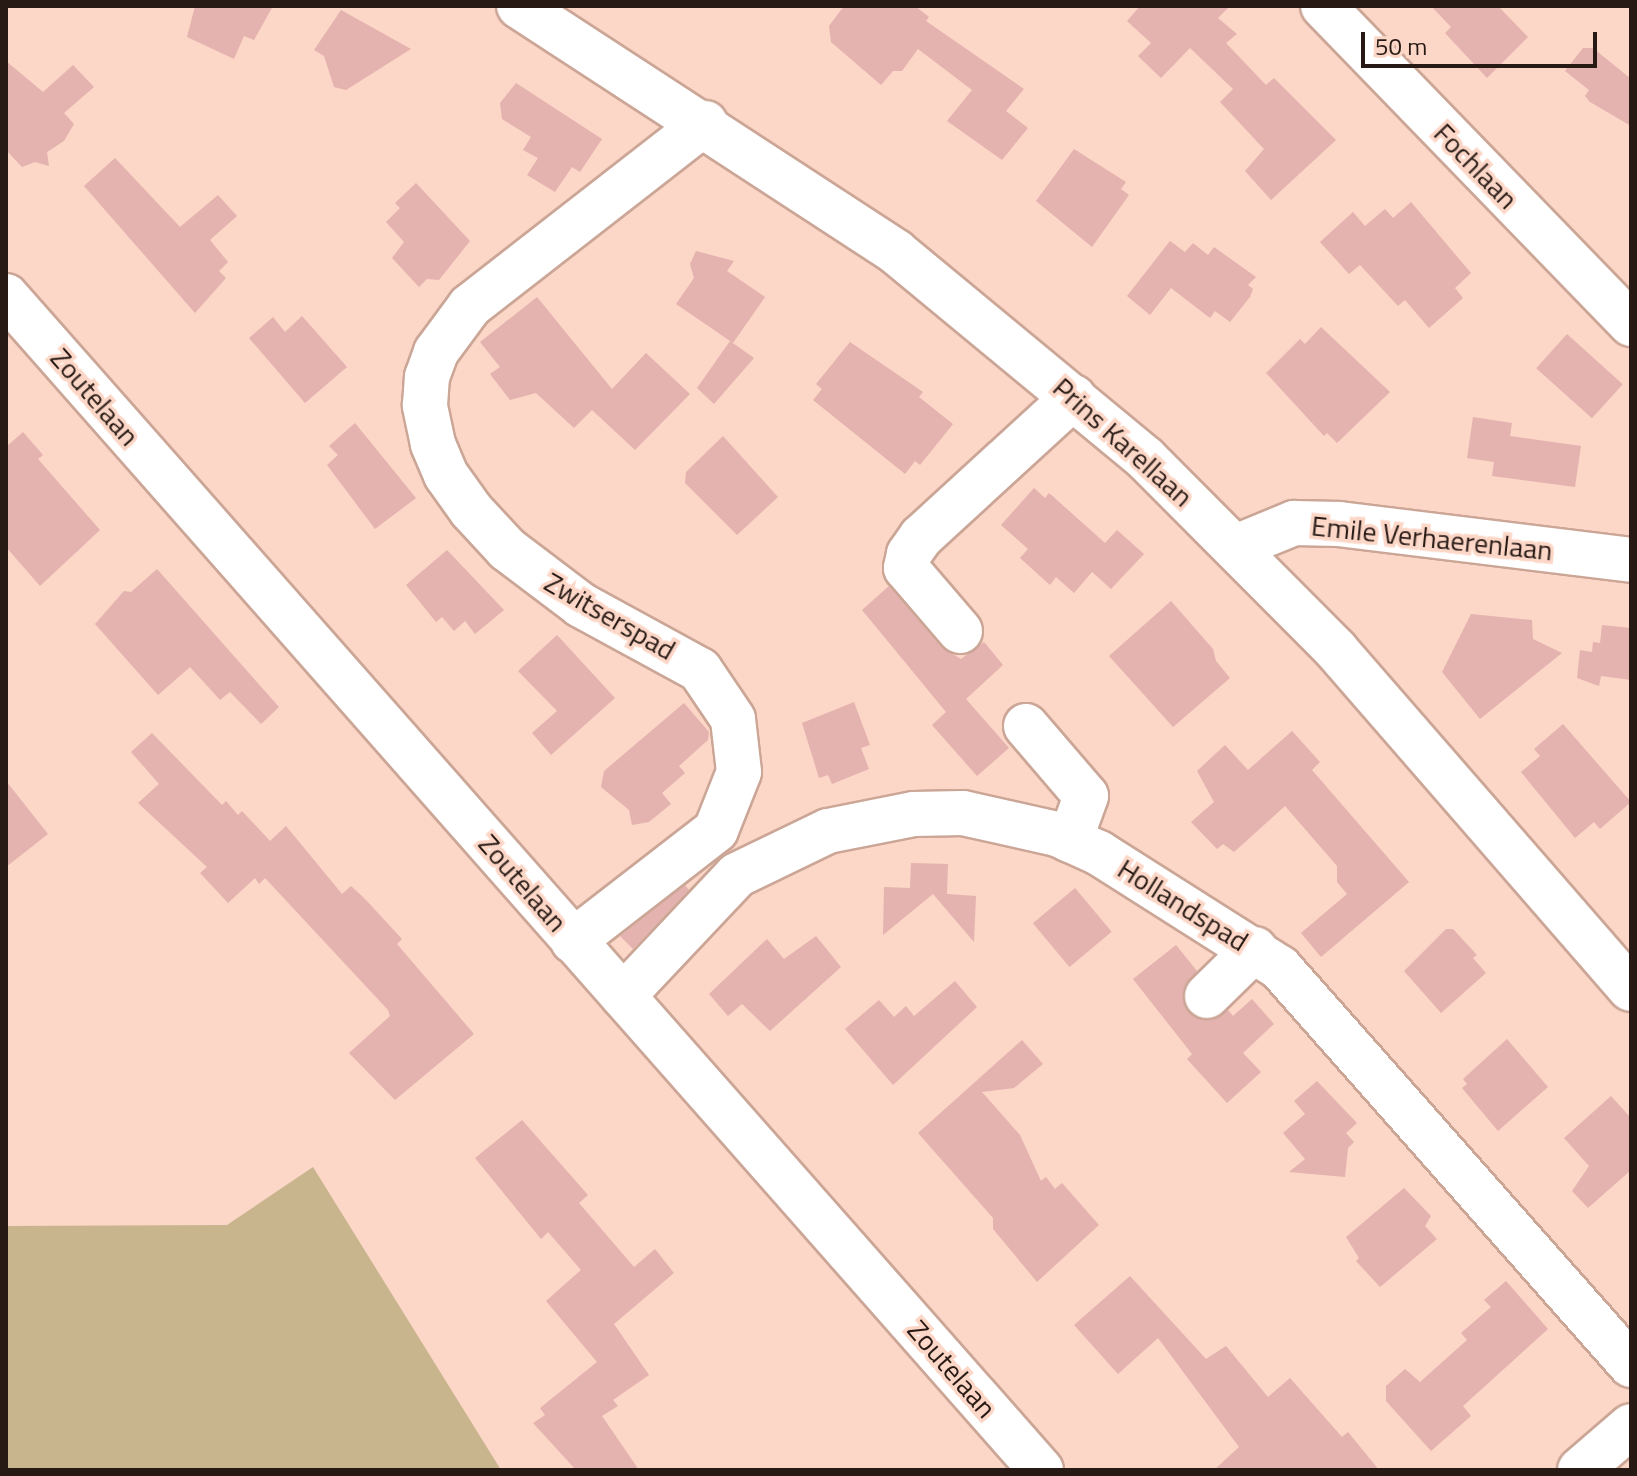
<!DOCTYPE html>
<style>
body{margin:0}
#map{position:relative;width:1637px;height:1476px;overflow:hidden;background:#fcd6c6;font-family:"Titillium Web",sans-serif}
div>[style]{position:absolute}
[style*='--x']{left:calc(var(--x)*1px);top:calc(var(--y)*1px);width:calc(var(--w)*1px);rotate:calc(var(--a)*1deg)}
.green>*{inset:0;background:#c8b58d}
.building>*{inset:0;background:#e4b2af;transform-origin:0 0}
.roads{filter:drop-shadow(2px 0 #cba697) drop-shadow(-2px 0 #cba697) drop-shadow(0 2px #cba697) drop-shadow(0 -2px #cba697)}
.minor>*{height:44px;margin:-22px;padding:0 22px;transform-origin:22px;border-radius:22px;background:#fff}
span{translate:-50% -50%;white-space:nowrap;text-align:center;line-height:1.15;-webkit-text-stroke:7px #fcd6c6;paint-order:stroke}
.street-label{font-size:28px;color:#271a15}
.frame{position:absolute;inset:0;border:8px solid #271a15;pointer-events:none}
.scale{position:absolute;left:1361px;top:32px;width:236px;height:36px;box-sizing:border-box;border:4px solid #271a15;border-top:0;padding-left:10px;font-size:24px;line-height:28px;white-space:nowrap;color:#271a15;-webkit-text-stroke:6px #fcd6c6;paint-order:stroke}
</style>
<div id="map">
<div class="green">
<i style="clip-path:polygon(313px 1167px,501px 1470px,6px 1470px,6px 1226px,227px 1225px)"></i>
</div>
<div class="building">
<i style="clip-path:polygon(195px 6px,273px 6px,254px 40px,244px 36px,234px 59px,187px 37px)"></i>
<i style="clip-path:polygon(844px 6px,915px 6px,929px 17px,926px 21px,1024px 89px,1006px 111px,1028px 128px,1002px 160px,947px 121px,972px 90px,918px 49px,902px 71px,893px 71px,881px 85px,831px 42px,829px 26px)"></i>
<i style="clip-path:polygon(1140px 6px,1230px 6px,1218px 18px,1237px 34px,1226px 43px,1266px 85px,1274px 78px,1336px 140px,1271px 200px,1245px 171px,1264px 149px,1220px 102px,1233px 89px,1190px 48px,1161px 78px,1138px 56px,1151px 43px,1127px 21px)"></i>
<i style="clip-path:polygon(1431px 6px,1498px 6px,1528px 37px,1487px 78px,1445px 33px,1451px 27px)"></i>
<i style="clip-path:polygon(341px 10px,411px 49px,346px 90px,334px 87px,324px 56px,314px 50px)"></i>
<i style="clip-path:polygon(1583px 48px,1593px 48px,1631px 79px,1631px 126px,1590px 102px,1585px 96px,1589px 90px,1565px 71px)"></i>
<i style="clip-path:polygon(6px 61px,43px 92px,73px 65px,94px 87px,64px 113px,74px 124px,64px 141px,47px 152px,49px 166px,35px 162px,22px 167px,6px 150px)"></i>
<i style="clip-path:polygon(516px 83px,602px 139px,580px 172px,572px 167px,555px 192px,527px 175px,538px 158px,523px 150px,531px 137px,502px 119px,500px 103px)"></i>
<i style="clip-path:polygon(1074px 149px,1126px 182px,1121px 189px,1129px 195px,1092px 247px,1036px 201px)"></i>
<i style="clip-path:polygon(115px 158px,180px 227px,218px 195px,237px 216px,210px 240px,228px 262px,219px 271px,226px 278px,195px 313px,84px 186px)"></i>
<i style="clip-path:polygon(416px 183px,470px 241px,439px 280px,427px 279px,419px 287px,392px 258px,404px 242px,386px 222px,400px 208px,395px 203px)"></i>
<i style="clip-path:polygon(1411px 202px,1471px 273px,1455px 288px,1463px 298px,1429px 328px,1405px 300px,1398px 306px,1360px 265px,1349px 274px,1320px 242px,1353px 212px,1365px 226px,1385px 209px,1393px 218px)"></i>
<i style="clip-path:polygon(1170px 241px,1185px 252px,1193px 243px,1208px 255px,1214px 247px,1256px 277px,1248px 285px,1253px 289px,1250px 297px,1230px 322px,1215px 311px,1210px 318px,1171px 288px,1150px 315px,1127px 296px)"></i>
<i style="clip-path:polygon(696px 251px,734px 261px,727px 271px,765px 297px,733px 343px,676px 304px,694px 278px,690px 264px)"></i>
<i style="clip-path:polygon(537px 297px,612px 389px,646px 353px,690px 394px,635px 450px,592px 410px,574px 428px,536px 393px,510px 400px,490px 374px,500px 367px,480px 342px)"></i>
<i style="clip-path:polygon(302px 316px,347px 367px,305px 403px,249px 338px,273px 317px,285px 332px)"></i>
<i style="clip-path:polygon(1321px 327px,1390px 392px,1337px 443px,1327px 433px,1324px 436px,1266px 373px,1300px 339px,1305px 344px)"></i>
<i style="left:1567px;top:334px;width:75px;height:46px;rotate:42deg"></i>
<i style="clip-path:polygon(730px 341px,754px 358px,714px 404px,697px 388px)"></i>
<i style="clip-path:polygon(850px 342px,923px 392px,919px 397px,953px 424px,920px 465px,915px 461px,905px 474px,813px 400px,822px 389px,816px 384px)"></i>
<i style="clip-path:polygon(1473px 417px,1512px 423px,1510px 436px,1581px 446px,1575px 487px,1492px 476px,1494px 462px,1467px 458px)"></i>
<i style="clip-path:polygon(355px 423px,416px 498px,375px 529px,327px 465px,338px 455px,329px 446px)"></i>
<i style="clip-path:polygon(23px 432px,43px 455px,38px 459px,100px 530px,40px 586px,6px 547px,6px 447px)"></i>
<i style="clip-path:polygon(723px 436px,778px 497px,737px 535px,685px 483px,686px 472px)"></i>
<i style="clip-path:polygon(1034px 488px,1045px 498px,1049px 493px,1105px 543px,1117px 530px,1144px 554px,1111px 589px,1092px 572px,1074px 593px,1056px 577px,1050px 585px,1020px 558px,1028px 549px,1001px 525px)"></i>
<i style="clip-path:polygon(447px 550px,504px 610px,475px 634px,465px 621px,454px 631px,442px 617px,436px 622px,406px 585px)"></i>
<i style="clip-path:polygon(157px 569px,279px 707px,261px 724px,230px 692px,220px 700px,190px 667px,158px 695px,95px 624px,124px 591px,131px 592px)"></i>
<i style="clip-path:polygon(889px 586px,942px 648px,961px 659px,984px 642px,1003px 665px,966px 699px,1009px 748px,977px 776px,932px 725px,946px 712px,862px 610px)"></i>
<i style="clip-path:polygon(1171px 601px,1213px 649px,1216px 661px,1230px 678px,1173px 727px,1109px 656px)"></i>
<i style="clip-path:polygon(1471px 614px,1532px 620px,1533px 639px,1562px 653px,1480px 719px,1442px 672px)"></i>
<i style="clip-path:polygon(1602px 625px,1631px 628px,1631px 680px,1601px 676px,1599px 686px,1577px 678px,1580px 650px,1592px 652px,1593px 642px,1600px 643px)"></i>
<i style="clip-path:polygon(557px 635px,615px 698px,551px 755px,532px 733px,557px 711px,518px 671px)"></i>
<i style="clip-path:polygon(854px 702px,870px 745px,861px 748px,869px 769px,832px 784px,828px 775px,819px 778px,802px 723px)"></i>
<i style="clip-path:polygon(684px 703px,709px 732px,708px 740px,679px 766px,685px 773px,662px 793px,671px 804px,649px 822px,632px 825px,629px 810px,601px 787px,604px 771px)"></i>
<i style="clip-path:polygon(1563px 724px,1631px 802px,1600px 829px,1594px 822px,1575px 838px,1521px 772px,1540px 756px,1534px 749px)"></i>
<i style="clip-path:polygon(1292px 731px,1320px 762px,1312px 770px,1409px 882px,1321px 957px,1301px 933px,1347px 894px,1337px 882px,1337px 866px,1285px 806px,1234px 852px,1223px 844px,1217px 849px,1191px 822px,1214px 802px,1197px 771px,1225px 745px,1248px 770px)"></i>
<i style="clip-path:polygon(152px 733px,222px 805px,226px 801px,238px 815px,242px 811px,270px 841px,286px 826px,342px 894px,351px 886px,365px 899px,402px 939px,397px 944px,474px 1034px,395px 1100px,349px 1053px,390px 1016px,388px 1010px,265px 878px,259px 884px,255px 878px,228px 903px,200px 873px,207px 867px,138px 803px,159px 784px,131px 752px)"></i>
<i style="clip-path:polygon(6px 781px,48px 834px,6px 867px)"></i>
<i style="clip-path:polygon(911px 863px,948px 864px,947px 894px,976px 896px,974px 942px,933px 894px,883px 935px,884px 887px,910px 888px)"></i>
<i style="clip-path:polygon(685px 885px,689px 890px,633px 949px,620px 936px)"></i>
<i style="left:1075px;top:888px;width:57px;height:55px;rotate:50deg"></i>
<i style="clip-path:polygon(1446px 929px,1453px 929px,1477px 955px,1473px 958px,1486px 973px,1441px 1013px,1404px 971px)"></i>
<i style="clip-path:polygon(816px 936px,841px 967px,770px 1031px,742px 1004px,728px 1016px,709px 994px,767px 939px,784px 959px)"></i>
<i style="clip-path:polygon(1176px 945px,1197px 971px,1183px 990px,1190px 1014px,1212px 1020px,1228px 1010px,1233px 1016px,1252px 999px,1274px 1024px,1243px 1053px,1261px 1072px,1227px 1103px,1187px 1059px,1192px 1054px,1133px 979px)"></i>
<i style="clip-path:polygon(955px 981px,977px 1007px,893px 1085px,845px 1029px,879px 1000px,894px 1017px,906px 1006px,914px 1016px)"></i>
<i style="clip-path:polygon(1507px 1039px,1548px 1087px,1498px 1131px,1462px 1088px,1467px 1084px,1463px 1079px)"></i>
<i style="clip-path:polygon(1022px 1040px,1043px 1064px,1014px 1088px,982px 1092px,1020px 1135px,1041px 1181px,1046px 1177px,1055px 1189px,1062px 1183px,1099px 1225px,1037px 1282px,993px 1229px,993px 1218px,918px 1133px)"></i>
<i style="clip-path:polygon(1317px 1081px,1357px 1123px,1346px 1133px,1354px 1142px,1348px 1148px,1345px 1177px,1289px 1172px,1305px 1159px,1283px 1133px,1305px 1114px,1294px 1101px)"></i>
<i style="clip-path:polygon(1611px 1096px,1631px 1118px,1631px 1170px,1588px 1208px,1572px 1191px,1589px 1166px,1564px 1138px)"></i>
<i style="clip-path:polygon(522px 1120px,588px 1195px,579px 1203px,634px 1267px,655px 1249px,674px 1273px,614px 1324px,649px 1375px,613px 1400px,618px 1406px,602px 1416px,639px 1470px,576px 1470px,533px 1423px,545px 1415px,540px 1408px,597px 1362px,546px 1301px,581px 1270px,548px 1232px,541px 1239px,475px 1158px)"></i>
<i style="clip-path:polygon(1404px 1188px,1431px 1216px,1425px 1226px,1437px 1239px,1380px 1287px,1356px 1261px,1359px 1258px,1346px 1237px)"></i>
<i style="clip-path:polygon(1130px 1276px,1206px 1359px,1226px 1346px,1268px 1397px,1290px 1378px,1342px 1437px,1348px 1432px,1379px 1470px,1214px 1470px,1239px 1447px,1158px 1338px,1118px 1374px,1074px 1325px)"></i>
<i style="clip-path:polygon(1506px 1281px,1548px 1329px,1463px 1406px,1471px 1416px,1431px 1451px,1386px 1401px,1386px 1386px,1405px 1369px,1420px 1382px,1467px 1340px,1461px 1333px,1491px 1307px,1484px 1300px)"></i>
</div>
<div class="roads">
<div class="minor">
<i style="--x:519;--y:6;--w:450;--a:33.1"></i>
<i style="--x:896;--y:252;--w:323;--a:39.6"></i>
<i style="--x:1145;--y:458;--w:271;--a:45.1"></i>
<i style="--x:1336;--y:650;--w:449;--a:49"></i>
<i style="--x:1323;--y:6;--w:443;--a:45.9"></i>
<i style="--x:6;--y:296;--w:1565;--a:48.6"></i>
<i style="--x:1238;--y:546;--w:61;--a:-22.3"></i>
<i style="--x:1294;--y:523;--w:45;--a:1.3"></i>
<i style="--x:1339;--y:524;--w:294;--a:7"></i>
<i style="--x:960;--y:631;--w:83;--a:-130.6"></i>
<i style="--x:906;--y:568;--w:14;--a:-78"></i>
<i style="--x:909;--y:554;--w:21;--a:-55"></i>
<i style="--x:921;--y:537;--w:207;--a:-42.5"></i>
<i style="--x:1026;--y:726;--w:92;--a:49.4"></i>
<i style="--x:1086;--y:796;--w:47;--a:110"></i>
<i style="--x:573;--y:941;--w:181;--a:-37.8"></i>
<i style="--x:716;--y:830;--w:62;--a:-68.4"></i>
<i style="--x:739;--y:772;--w:53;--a:-96.5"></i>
<i style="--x:733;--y:719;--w:59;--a:-124"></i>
<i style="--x:700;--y:670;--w:136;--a:-151.4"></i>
<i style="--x:581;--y:605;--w:93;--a:-142.9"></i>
<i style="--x:507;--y:549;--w:53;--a:-132.7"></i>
<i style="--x:471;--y:510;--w:43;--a:-125.5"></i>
<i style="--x:446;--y:475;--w:34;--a:-113"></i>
<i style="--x:433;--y:444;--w:40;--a:-102"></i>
<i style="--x:425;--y:405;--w:28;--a:-86"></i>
<i style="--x:427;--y:377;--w:27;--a:-70"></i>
<i style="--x:436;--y:352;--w:57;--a:-53.5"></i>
<i style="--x:470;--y:306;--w:298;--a:-37.9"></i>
<i style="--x:623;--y:996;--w:166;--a:-46.7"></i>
<i style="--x:737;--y:875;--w:101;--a:-25.8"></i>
<i style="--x:828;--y:831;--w:88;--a:-11.2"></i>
<i style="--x:914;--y:814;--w:49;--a:-1.2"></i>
<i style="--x:963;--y:813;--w:96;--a:12.6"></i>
<i style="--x:1057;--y:834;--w:46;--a:24.3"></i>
<i style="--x:1099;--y:853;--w:214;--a:32.4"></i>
<i style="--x:1280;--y:968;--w:530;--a:48.52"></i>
<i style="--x:1207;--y:996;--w:67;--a:-44.4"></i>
<i style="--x:1580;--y:1470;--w:67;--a:-40.8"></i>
</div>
</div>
<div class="street-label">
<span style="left:1476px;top:166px;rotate:46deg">Fochlaan</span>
<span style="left:95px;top:397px;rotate:49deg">Zoutelaan</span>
<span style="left:1123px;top:442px;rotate:42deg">Prins Karellaan</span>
<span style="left:1432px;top:538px;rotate:6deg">Emile Verhaerenlaan</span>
<span style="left:610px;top:616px;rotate:30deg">Zwitserspad</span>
<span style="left:523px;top:883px;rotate:49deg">Zoutelaan</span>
<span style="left:1183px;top:905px;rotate:32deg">Hollandspad</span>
<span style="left:952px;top:1369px;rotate:49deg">Zoutelaan</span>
</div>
<div class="frame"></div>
<div class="scale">50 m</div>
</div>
